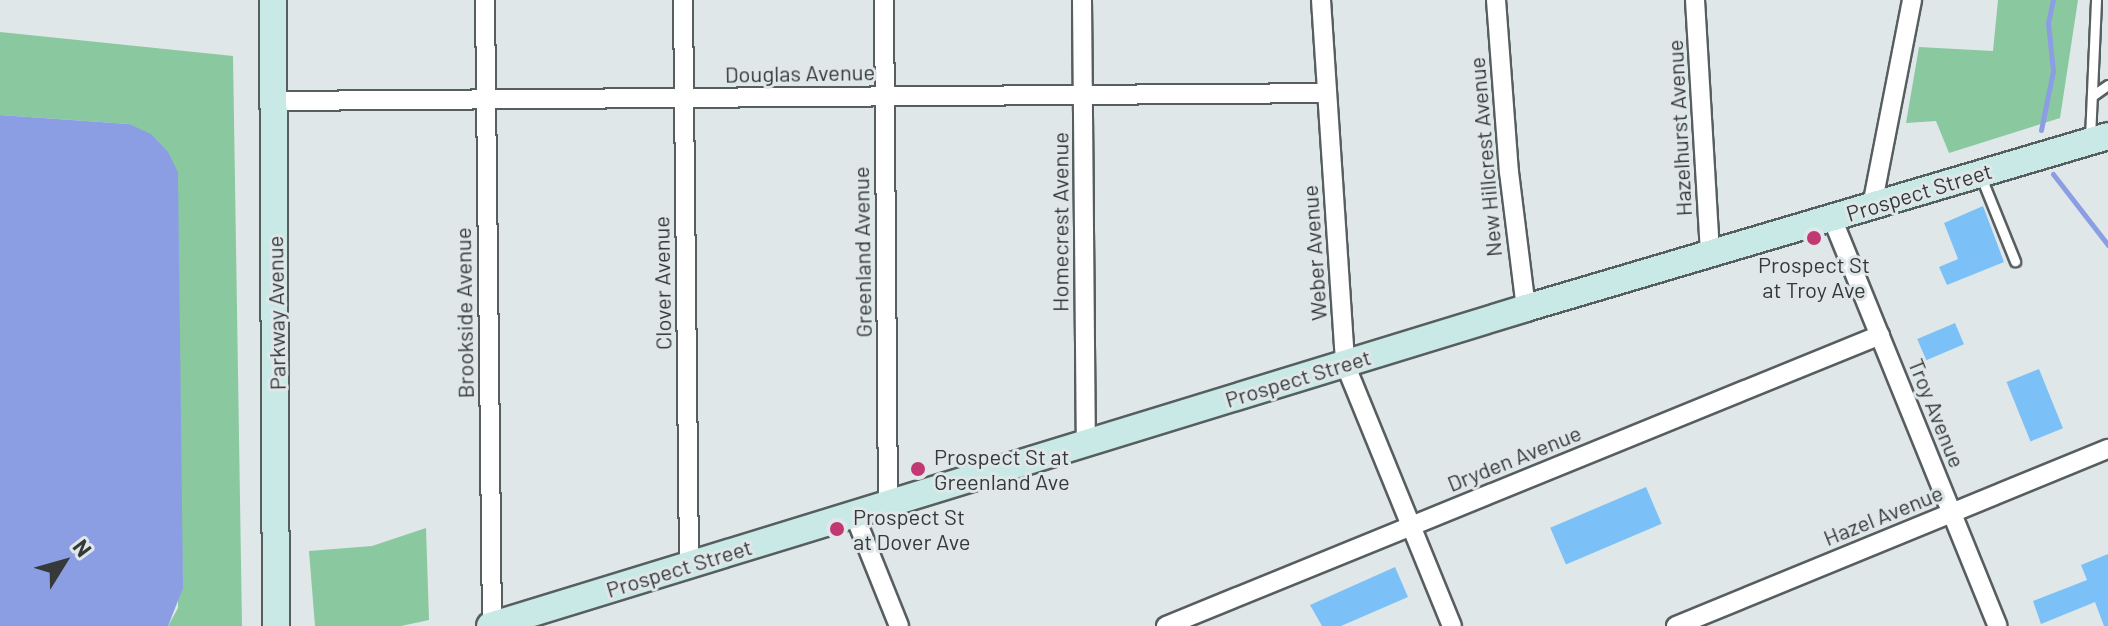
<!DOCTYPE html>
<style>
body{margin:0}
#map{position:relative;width:2108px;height:626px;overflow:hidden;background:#dfe7e9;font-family:Barlow,sans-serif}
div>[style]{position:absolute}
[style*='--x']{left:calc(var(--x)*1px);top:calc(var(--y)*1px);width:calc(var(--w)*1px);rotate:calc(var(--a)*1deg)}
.green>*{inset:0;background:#8ac8a0}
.water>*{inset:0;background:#8b9ee4}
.stream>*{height:5px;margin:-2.5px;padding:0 2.5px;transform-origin:2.5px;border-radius:2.5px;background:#8b9ee4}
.building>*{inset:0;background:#7bc1f7;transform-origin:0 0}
.roads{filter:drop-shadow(2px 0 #575e60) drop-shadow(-2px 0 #575e60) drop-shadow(0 2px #575e60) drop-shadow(0 -2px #575e60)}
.lane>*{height:9px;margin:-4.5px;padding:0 4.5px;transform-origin:4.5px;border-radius:4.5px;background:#fff}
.street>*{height:18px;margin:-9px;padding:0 9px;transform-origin:9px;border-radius:9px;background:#fff}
.secondary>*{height:26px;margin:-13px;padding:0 13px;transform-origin:13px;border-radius:13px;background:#c8e9e5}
.dots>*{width:22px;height:22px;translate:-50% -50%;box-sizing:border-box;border:4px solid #dfe7e9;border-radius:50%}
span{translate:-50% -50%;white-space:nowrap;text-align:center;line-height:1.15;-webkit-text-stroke:6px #dfe7e9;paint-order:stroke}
.street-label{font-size:22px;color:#36393a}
.poi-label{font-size:22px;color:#36393a}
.left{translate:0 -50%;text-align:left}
.north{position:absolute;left:24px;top:522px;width:80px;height:80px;-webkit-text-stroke:6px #dfe7e9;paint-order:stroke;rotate:53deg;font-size:22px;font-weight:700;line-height:32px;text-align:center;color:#36393a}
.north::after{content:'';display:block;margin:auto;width:28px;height:36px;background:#36393a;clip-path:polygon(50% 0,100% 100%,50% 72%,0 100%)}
</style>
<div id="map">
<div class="green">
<i style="clip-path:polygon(1998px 0,2078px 0,2060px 118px,1949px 153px,1936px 121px,1906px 123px,1919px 47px,1993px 51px)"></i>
<i style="clip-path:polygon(0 32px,233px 56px,242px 626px,168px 626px,178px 608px,178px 172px,129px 124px,0 115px)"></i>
<i style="clip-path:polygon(426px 528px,429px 620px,401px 626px,315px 626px,309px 551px,372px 546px)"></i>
</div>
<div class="water">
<i style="clip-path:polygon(0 115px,129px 124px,151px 134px,168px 152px,178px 172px,183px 588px,168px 626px,0 626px)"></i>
</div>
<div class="stream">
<i style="--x:2041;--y:130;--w:60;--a:-78.5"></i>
<i style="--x:2053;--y:71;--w:48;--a:-95.9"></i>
<i style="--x:2048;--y:23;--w:24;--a:-78"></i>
<i style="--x:2053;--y:174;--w:90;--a:52.2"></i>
</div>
<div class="building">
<i style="clip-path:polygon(1983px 206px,2004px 262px,1947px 285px,1939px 267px,1958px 259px,1944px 223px)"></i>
<i style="left:1955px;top:323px;width:23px;height:41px;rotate:67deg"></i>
<i style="left:2039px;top:369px;width:64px;height:35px;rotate:68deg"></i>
<i style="left:1646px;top:487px;width:40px;height:104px;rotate:67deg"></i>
<i style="clip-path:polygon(2108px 554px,2108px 626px,2104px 626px,2095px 602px,2041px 624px,2033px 601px,2087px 580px,2081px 565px)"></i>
<i style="clip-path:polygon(1395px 567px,1408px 597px,1341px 626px,1322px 626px,1310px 605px)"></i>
</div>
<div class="roads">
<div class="lane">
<i style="--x:2092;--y:96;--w:19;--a:-35"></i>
<i style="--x:2090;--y:138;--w:138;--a:-87.5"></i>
<i style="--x:1981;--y:177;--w:91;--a:68"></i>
</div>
<div class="street">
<i style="--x:485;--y:0;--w:626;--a:89.36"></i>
<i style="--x:683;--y:0;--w:565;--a:89.39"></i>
<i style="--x:884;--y:0;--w:504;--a:89.55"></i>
<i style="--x:1082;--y:0;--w:443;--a:89.5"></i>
<i style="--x:1321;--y:0;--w:365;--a:86.2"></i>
<i style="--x:1345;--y:364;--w:283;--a:67.8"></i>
<i style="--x:1496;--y:0;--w:172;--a:85.7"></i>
<i style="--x:1509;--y:172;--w:137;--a:82.9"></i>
<i style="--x:1695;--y:0;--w:254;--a:86.6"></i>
<i style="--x:273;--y:101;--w:1054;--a:-0.43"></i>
<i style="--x:1872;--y:206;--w:210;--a:-79"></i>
<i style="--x:1832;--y:218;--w:440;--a:67.9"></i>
<i style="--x:854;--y:514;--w:121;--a:68.1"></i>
<i style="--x:1166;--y:626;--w:771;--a:-22.17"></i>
<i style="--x:1676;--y:626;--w:467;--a:-22.3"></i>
</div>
<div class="secondary">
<i style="--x:273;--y:0;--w:626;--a:89.73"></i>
<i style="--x:490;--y:626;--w:1084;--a:-17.06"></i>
<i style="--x:1526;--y:308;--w:607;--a:-16.46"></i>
</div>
</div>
<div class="dots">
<i style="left:1814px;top:238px;background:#c13873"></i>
<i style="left:918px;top:469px;background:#c13873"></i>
<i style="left:837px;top:529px;background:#c13873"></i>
</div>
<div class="street-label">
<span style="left:800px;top:73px;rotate:-1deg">Douglas Avenue</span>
<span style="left:1679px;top:128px;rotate:-93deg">Hazelhurst Avenue</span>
<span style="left:1485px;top:157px;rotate:-95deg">New Hillcrest Avenue</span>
<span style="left:1919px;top:192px;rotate:-17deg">Prospect Street</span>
<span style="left:1060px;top:222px;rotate:-90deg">Homecrest Avenue</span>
<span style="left:862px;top:252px;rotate:-91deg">Greenland Avenue</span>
<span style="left:1314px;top:253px;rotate:-94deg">Weber Avenue</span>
<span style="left:662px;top:283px;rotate:-91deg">Clover Avenue</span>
<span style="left:276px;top:313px;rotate:-91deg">Parkway Avenue</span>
<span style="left:464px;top:313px;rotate:-91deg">Brookside Avenue</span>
<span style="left:1298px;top:378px;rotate:-17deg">Prospect Street</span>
<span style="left:1937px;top:413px;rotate:68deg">Troy Avenue</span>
<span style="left:1514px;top:458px;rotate:-22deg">Dryden Avenue</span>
<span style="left:1883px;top:515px;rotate:-22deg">Hazel Avenue</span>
<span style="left:679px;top:568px;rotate:-17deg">Prospect Street</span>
</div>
<div class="poi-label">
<span style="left:1814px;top:277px">Prospect St<br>at Troy Ave</span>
<span class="left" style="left:934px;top:469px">Prospect St at<br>Greenland Ave</span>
<span class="left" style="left:853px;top:529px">Prospect St<br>at Dover Ave</span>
</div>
<div class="north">N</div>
</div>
